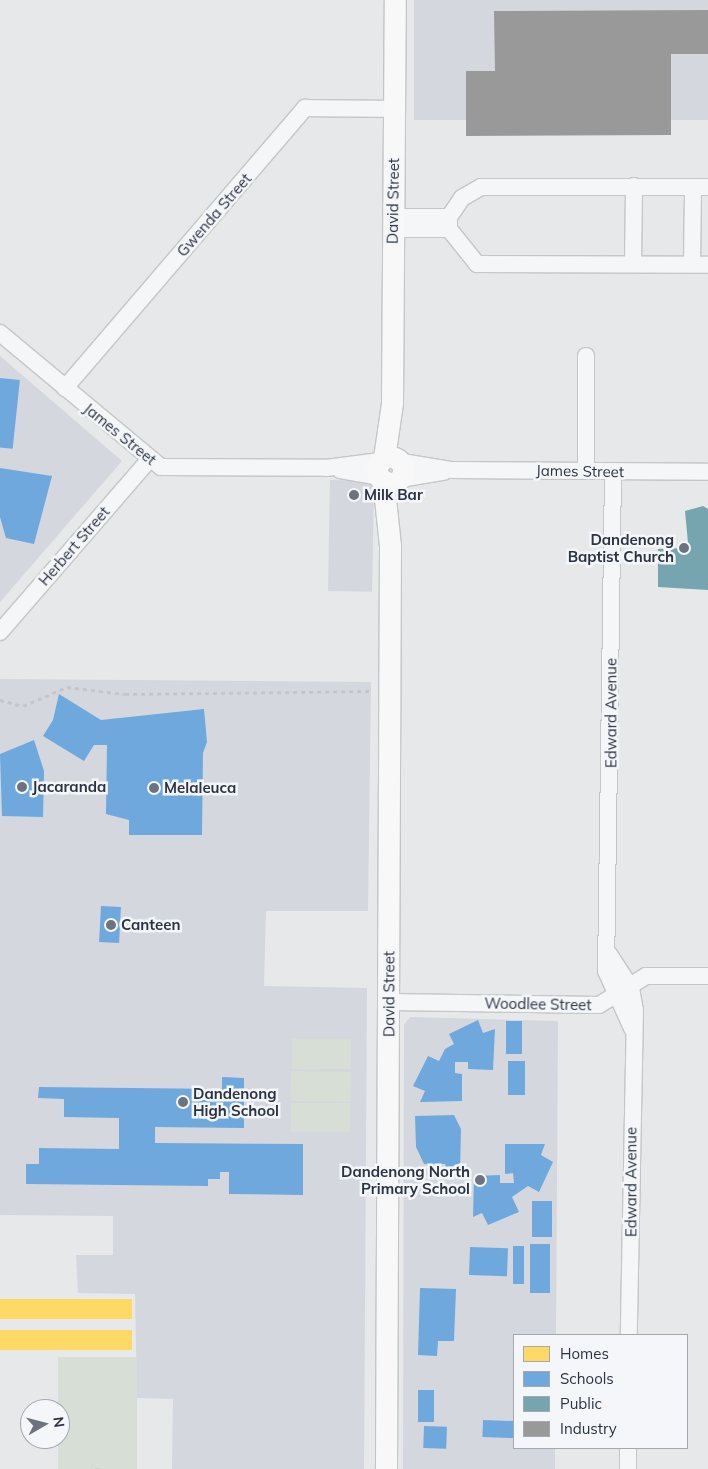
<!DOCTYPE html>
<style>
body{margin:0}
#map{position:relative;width:708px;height:1469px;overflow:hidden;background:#e6e8ea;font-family:Mulish,sans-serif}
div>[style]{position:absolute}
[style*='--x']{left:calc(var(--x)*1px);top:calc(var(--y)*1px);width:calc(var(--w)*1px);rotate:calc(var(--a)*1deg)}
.built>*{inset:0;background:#d4d7dd;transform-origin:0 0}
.green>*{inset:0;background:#d6ded6;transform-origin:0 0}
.homes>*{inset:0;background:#ffd966;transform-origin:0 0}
.schools>*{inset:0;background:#6fa8dc;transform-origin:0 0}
.public>*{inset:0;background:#76a5af}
.industry>*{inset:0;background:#999}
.path>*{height:2.5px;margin-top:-1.25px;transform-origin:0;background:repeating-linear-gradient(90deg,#c5c6ca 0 4px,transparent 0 8px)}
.roads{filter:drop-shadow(1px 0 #c4c6c8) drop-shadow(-1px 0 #c4c6c8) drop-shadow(0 1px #c4c6c8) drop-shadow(0 -1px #c4c6c8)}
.minor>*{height:16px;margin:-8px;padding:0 8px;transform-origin:8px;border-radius:8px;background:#f5f6f7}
.major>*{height:21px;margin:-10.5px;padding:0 10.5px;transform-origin:10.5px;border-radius:10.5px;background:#f8f8f8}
.major>.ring{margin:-10.5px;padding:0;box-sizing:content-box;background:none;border:21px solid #f8f8f8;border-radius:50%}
.dots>*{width:14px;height:14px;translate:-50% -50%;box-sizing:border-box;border:2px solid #f4f6f9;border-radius:50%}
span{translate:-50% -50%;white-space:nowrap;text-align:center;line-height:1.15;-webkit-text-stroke:5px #f4f6f9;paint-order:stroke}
.street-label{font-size:15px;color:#2b3445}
.poi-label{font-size:15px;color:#2b3445;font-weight:700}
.left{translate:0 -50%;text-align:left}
.right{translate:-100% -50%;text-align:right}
.legend{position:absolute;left:513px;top:1334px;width:175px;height:115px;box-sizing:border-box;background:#f4f6f9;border:1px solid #a4a8b1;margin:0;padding:6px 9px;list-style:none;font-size:15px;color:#2b3445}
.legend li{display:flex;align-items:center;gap:10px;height:25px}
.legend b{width:25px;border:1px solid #a4a8b1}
.north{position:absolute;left:20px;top:1399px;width:50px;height:50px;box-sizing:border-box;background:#f4f6f9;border:1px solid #a4a8b1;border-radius:50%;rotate:82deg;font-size:14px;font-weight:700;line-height:20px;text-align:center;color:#2b3445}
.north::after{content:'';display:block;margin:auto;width:18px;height:22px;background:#6c737f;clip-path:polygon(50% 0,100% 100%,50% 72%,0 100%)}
</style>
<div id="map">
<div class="built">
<i style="left:414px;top:0;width:294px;height:120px"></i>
<i style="clip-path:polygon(0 356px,122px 461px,0 602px)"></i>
<i style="left:330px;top:480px;width:44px;height:111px;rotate:1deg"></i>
<i style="clip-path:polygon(0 679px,371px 682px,368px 911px,266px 911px,264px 986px,367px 988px,364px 1469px,172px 1469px,173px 1399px,137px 1398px,135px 1294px,78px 1293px,76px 1255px,113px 1255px,113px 1216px,0 1215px)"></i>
<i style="clip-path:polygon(410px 1017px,558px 1021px,556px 1335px,514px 1335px,514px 1448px,555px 1448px,555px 1469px,403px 1469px,404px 1025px)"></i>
</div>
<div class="green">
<i style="left:292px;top:1039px;width:59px;height:30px"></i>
<i style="left:291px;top:1071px;width:60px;height:30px;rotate:1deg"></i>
<i style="left:291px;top:1103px;width:59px;height:29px"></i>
<i style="left:58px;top:1357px;width:79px;height:112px"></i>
</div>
<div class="homes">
<i style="left:0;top:1299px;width:132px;height:20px"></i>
<i style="left:0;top:1330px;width:132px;height:20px"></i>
</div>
<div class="schools">
<i style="left:0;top:378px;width:20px;height:69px;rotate:6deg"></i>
<i style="clip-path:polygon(0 468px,52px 476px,34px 544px,6px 538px,0 517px)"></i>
<i style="clip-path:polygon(59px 694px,101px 720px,204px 709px,207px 742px,203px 753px,202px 835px,129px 835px,129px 820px,106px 814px,107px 745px,94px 745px,84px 761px,43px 736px,53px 720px)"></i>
<i style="clip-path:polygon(34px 740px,44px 771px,43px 817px,2px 816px,0 754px)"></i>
<i style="left:101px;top:906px;width:20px;height:36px;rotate:3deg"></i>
<i style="clip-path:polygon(478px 1020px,483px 1033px,495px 1029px,493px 1070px,468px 1069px,468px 1062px,455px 1062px,455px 1073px,462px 1074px,462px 1101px,420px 1102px,425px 1091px,413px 1086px,428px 1056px,439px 1061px,445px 1049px,454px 1044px,449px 1034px)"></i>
<i style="left:506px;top:1021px;width:16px;height:33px"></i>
<i style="left:508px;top:1061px;width:17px;height:34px"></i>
<i style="clip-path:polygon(222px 1077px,244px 1078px,244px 1128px,155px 1127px,155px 1143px,303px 1144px,303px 1195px,229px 1194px,229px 1172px,220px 1172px,220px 1179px,208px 1179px,208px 1186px,26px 1184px,26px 1164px,39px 1164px,39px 1148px,119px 1149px,119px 1118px,64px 1117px,64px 1099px,38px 1098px,39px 1087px,222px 1089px)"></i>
<i style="clip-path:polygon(454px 1115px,461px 1129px,460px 1172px,449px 1173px,445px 1164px,424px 1164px,416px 1147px,415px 1116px)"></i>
<i style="clip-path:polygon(505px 1144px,545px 1144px,541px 1155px,553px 1162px,539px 1192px,528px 1186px,512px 1197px,519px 1212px,488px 1225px,482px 1213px,473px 1217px,474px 1176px,500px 1175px,500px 1183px,514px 1183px,513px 1173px,505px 1174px)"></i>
<i style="left:532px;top:1201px;width:20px;height:36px"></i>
<i style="left:530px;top:1244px;width:20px;height:49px"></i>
<i style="left:513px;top:1246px;width:11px;height:38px"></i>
<i style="left:470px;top:1247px;width:38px;height:28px;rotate:2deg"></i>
<i style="clip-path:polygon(420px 1288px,456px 1289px,454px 1341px,438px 1341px,437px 1356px,418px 1355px)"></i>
<i style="left:418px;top:1390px;width:16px;height:32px"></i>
<i style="left:483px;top:1420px;width:31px;height:17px;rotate:2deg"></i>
<i style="left:424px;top:1426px;width:23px;height:22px;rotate:2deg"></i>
</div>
<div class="public">
<i style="clip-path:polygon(703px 506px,708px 509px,708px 590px,658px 587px,658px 549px,684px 548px,688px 543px,685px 511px)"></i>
</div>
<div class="industry">
<i style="clip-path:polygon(708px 10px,708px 54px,671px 54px,671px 135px,466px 136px,466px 71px,495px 71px,494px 11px)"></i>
</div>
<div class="path">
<i style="--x:0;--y:700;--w:24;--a:15"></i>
<i style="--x:23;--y:706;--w:48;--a:-23.4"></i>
<i style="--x:67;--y:687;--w:58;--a:6.9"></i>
<i style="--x:125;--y:694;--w:247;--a:-0.7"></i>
<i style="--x:97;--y:1468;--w:1;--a:90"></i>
</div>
<div class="roads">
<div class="minor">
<i style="--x:708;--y:187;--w:227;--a:180"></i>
<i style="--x:481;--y:187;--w:22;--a:150"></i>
<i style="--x:462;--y:198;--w:23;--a:124"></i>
<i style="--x:449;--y:217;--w:12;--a:90"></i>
<i style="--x:449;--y:229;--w:45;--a:51.3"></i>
<i style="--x:477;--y:264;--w:231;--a:0.2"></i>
<i style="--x:393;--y:217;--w:56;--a:0"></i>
<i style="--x:393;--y:229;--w:56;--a:0"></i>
<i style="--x:633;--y:262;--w:76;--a:-89.2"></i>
<i style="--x:692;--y:264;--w:76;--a:-89.2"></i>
<i style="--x:0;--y:333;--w:209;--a:39.8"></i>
<i style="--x:161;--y:467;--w:165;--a:0.3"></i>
<i style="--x:326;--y:468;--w:54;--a:-7.4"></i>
<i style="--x:586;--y:356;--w:115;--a:90"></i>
<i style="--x:65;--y:388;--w:369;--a:-49.4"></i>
<i style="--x:305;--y:108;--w:89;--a:0.6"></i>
<i style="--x:402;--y:462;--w:51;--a:9.1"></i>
<i style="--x:452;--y:470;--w:256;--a:0.4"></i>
<i style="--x:340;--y:470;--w:40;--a:10"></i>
<i style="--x:613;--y:471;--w:500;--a:90.8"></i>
<i style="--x:606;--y:971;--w:63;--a:65.5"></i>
<i style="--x:400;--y:479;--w:44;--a:-9.2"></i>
<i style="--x:0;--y:632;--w:226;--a:-49.1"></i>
<i style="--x:609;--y:954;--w:40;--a:57.1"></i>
<i style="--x:631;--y:988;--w:22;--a:80"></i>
<i style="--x:635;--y:1010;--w:325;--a:91.1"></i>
<i style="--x:390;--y:1002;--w:209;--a:0.8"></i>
<i style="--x:599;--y:1005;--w:55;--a:-31.7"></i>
<i style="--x:646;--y:976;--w:62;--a:0"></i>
<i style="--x:628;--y:1469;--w:21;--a:-90"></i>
</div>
<div class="major">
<i class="ring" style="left:377px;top:457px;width:5px;height:5px"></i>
<i style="--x:384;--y:458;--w:56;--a:-81.7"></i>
<i style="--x:392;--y:403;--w:403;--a:-89.6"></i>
<i style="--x:383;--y:480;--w:65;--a:83.9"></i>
<i style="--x:390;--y:545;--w:924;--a:90.25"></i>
</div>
</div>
<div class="dots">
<i style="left:354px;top:495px;background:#6c737f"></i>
<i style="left:684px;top:548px;background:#6c737f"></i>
<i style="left:22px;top:787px;background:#6c737f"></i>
<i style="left:154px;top:788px;background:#6c737f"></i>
<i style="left:111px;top:925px;background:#6c737f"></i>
<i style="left:183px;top:1102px;background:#6c737f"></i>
<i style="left:480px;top:1180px;background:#6c737f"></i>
</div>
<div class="street-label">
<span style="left:393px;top:201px;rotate:-89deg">David Street</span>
<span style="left:214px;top:215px;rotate:-49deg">Gwenda Street</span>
<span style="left:120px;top:434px;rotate:39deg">James Street</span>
<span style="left:580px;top:471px;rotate:1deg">James Street</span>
<span style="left:74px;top:546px;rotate:-49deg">Herbert Street</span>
<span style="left:611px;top:713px;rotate:-90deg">Edward Avenue</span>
<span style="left:389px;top:994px;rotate:-90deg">David Street</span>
<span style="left:538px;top:1004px;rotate:1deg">Woodlee Street</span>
<span style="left:631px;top:1182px;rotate:-90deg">Edward Avenue</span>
</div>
<div class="poi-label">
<span class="left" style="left:364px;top:495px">Milk Bar</span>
<span class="right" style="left:674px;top:548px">Dandenong<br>Baptist Church</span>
<span class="left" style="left:32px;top:787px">Jacaranda</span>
<span class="left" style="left:164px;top:788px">Melaleuca</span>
<span class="left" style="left:121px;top:925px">Canteen</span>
<span class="left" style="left:193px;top:1102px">Dandenong<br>High School</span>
<span class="right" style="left:470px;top:1180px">Dandenong North<br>Primary School</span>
</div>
<ul class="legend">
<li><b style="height:14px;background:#ffd966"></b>Homes</li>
<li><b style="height:14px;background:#6fa8dc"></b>Schools</li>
<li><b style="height:14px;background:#76a5af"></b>Public</li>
<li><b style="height:14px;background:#999"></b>Industry</li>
</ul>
<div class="north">N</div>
</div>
